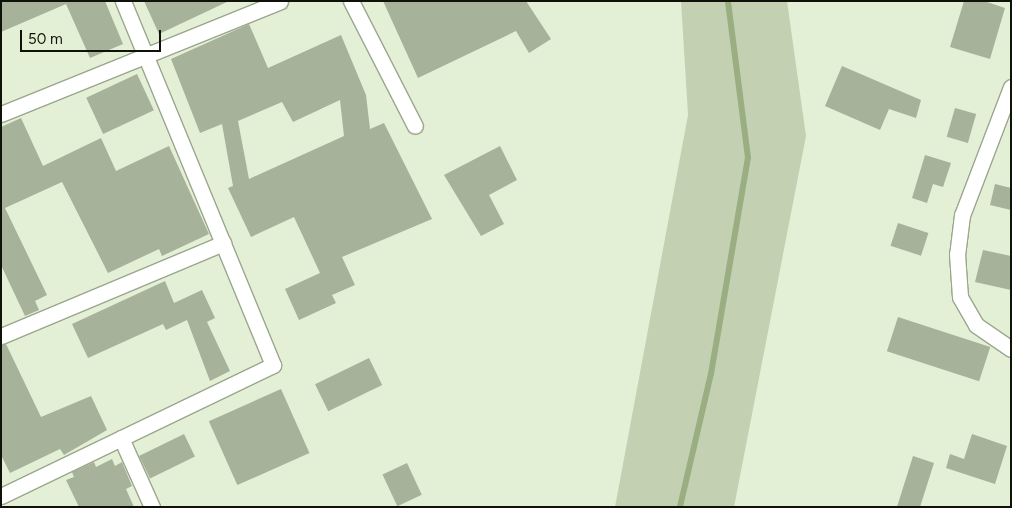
<!DOCTYPE html>
<style>
body{margin:0}
#map{position:relative;width:1012px;height:508px;overflow:hidden;background:#e3f0d5;font-family:Figtree,sans-serif}
div>[style]{position:absolute}
[style*='--x']{left:calc(var(--x)*1px);top:calc(var(--y)*1px);width:calc(var(--w)*1px);rotate:calc(var(--a)*1deg)}
.green>*{inset:0;background:#c3d1b2}
.stream>*{height:5.5px;margin:-2.75px;padding:0 2.75px;transform-origin:2.75px;border-radius:2.75px;background:#9aae82}
.building>*{inset:0;background:#a6b299;transform-origin:0 0}
.roads{filter:drop-shadow(1px 0 #9ba68d) drop-shadow(-1px 0 #9ba68d) drop-shadow(0 1px #9ba68d) drop-shadow(0 -1px #9ba68d)}
.street>*{height:15px;margin:-7.5px;padding:0 7.5px;transform-origin:7.5px;border-radius:7.5px;background:#fff}
span{translate:-50% -50%;white-space:nowrap;text-align:center;line-height:1.15;-webkit-text-stroke:4.5px #e3f0d5;paint-order:stroke}
.frame{position:absolute;inset:0;border:2px solid #0e1209;pointer-events:none}
.scale{position:absolute;left:20px;top:30px;width:141px;height:22px;box-sizing:border-box;border:2px solid #0e1209;border-top:0;padding-left:6px;font-size:15px;line-height:18px;white-space:nowrap;color:#0e1209;-webkit-text-stroke:4px #e3f0d5;paint-order:stroke}
</style>
<div id="map">
<div class="green">
<i style="clip-path:polygon(681px 1px,787px 1px,806px 136px,734px 507px,615px 507px,688px 115px)"></i>
</div>
<div class="stream">
<i style="--x:680;--y:507;--w:137;--a:-76.9"></i>
<i style="--x:711;--y:374;--w:219;--a:-80.3"></i>
<i style="--x:748;--y:158;--w:158;--a:-97.3"></i>
</div>
<div class="building">
<i style="clip-path:polygon(1px 1px,105px 1px,123px 44px,90px 58px,66px 4px,1px 32px)"></i>
<i style="clip-path:polygon(144px 1px,229px 1px,159px 34px)"></i>
<i style="clip-path:polygon(383px 1px,526px 1px,551px 39px,529px 53px,516px 31px,418px 78px)"></i>
<i style="clip-path:polygon(964px 1px,984px 1px,1005px 8px,990px 59px,950px 47px)"></i>
<i style="clip-path:polygon(evenodd,249px 24px,268px 68px,341px 35px,366px 95px,370px 129px,384px 123px,432px 219px,342px 257px,355px 285px,332px 295px,336px 303px,299px 320px,285px 289px,320px 273px,294px 217px,251px 237px,228px 188px,233px 186px,222px 124px,200px 133px,171px 59px,249px 24px,340px 100px,344px 136px,249px 179px,238px 121px,282px 102px,293px 122px,340px 100px)"></i>
<i style="clip-path:polygon(842px 66px,921px 100px,916px 118px,889px 109px,880px 130px,825px 106px)"></i>
<i style="left:137px;top:74px;width:40px;height:56px;rotate:65deg"></i>
<i style="left:955px;top:108px;width:22px;height:30px;rotate:16deg"></i>
<i style="clip-path:polygon(21px 118px,43px 166px,101px 138px,116px 171px,169px 146px,209px 234px,162px 256px,159px 249px,108px 273px,62px 182px,5px 208px,47px 295px,35px 301px,39px 310px,25px 316px,1px 265px,1px 127px)"></i>
<i style="clip-path:polygon(500px 146px,517px 180px,489px 195px,504px 224px,481px 236px,444px 175px)"></i>
<i style="clip-path:polygon(925px 155px,951px 163px,943px 187px,933px 184px,927px 203px,912px 198px)"></i>
<i style="clip-path:polygon(995px 184px,1011px 188px,1011px 210px,990px 205px)"></i>
<i style="left:898px;top:223px;width:32px;height:24px;rotate:18deg"></i>
<i style="clip-path:polygon(983px 250px,1011px 256px,1011px 290px,975px 282px)"></i>
<i style="clip-path:polygon(165px 281px,174px 303px,202px 290px,215px 318px,207px 322px,230px 371px,210px 381px,187px 320px,166px 330px,163px 324px,88px 358px,72px 324px)"></i>
<i style="left:898px;top:317px;width:97px;height:36px;rotate:18deg"></i>
<i style="clip-path:polygon(6px 344px,41px 417px,91px 396px,107px 430px,64px 455px,60px 449px,10px 473px,1px 455px,1px 345px)"></i>
<i style="left:369px;top:358px;width:30px;height:60px;rotate:64deg"></i>
<i style="left:281px;top:389px;width:70px;height:79px;rotate:66deg"></i>
<i style="left:184px;top:434px;width:25px;height:50px;rotate:64deg"></i>
<i style="clip-path:polygon(972px 434px,1007px 446px,995px 484px,946px 468px,950px 454px,964px 459px)"></i>
<i style="clip-path:polygon(913px 456px,934px 463px,920px 507px,897px 507px)"></i>
<i style="clip-path:polygon(112px 459px,115px 466px,122px 462px,132px 486px,126px 489px,134px 507px,79px 507px,66px 480px,74px 477px,72px 472px,94px 462px,96px 467px)"></i>
<i style="left:407px;top:463px;width:35px;height:27px;rotate:65deg"></i>
</div>
<div class="roads">
<div class="street">
<i style="--x:351;--y:1;--w:140;--a:62.9"></i>
<i style="--x:1011;--y:87;--w:137;--a:110.9"></i>
<i style="--x:962;--y:215;--w:39;--a:97"></i>
<i style="--x:957;--y:254;--w:43;--a:86"></i>
<i style="--x:960;--y:297;--w:32;--a:60"></i>
<i style="--x:976;--y:325;--w:42;--a:34.4"></i>
<i style="--x:1;--y:114;--w:301;--a:-22"></i>
<i style="--x:1;--y:336;--w:241;--a:-22.7"></i>
<i style="--x:121;--y:438;--w:76;--a:65.8"></i>
<i style="--x:1;--y:496;--w:302;--a:-25.7"></i>
<i style="--x:273;--y:365;--w:394;--a:-112.4"></i>
</div>
</div>
<div class="frame"></div>
<div class="scale">50 m</div>
</div>
